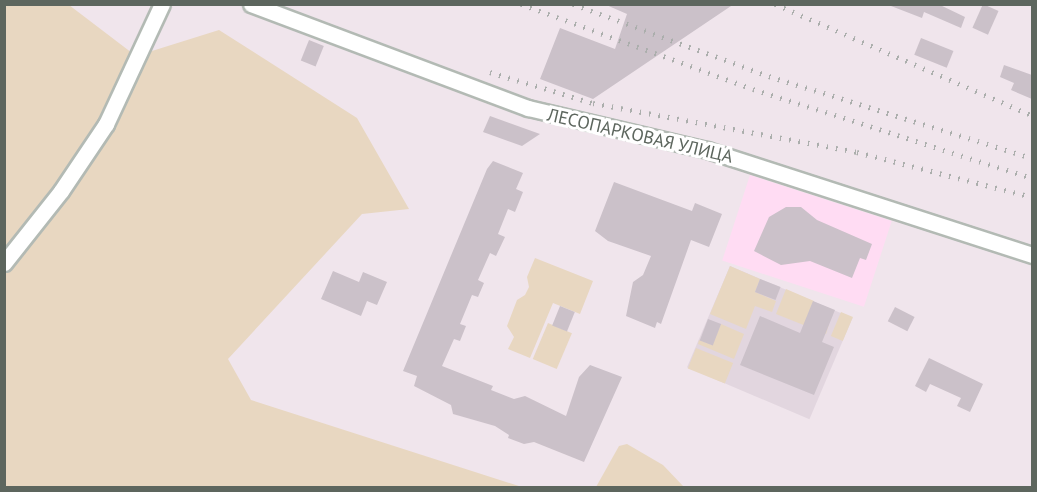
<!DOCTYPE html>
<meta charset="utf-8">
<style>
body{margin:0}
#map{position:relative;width:1037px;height:492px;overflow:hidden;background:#f0e5ec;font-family:"PT Sans",sans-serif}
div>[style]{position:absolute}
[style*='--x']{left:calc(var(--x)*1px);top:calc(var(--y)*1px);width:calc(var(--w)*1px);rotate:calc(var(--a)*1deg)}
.commercial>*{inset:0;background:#ffdcf3;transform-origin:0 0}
.education>*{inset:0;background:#e2d6df;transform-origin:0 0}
.green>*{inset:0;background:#e8d7c1;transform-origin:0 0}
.building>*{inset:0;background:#cbc1c9;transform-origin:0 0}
.roads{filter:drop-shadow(2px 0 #b3bab4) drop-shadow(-2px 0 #b3bab4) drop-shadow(0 2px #b3bab4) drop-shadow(0 -2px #b3bab4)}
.minor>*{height:15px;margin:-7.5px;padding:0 7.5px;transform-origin:7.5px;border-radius:7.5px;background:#fff}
.rail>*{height:4.5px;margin-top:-2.25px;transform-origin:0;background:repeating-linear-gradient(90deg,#abaeac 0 1.5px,transparent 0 9.5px)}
span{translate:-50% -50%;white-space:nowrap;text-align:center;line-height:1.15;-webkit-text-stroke:6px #fff;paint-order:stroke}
.street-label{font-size:18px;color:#5d665e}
.frame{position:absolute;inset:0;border:6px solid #5d665e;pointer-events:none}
</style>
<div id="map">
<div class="commercial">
<i style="left:750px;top:175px;width:149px;height:90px;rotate:18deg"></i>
</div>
<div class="education">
<i style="left:730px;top:266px;width:133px;height:110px;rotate:23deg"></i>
</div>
<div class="green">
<i style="clip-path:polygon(4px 5px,69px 5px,136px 56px,219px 30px,357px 118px,409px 209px,362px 214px,228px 359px,251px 400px,522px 487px,5px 487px)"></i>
<i style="clip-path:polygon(535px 258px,593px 281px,580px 314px,553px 303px,530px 358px,508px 349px,514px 337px,507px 326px,517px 300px,525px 295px,529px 287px,527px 277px)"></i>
<i style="clip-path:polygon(730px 266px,760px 279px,755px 292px,776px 301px,772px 312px,755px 306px,746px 329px,710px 314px)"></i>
<i style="clip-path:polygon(786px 289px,814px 301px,808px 315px,829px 324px,826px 334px,776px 314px)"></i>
<i style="left:841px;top:312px;width:13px;height:26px;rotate:23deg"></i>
<i style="left:548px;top:323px;width:26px;height:39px;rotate:23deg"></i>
<i style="clip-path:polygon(721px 324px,744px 334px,734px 359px,698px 344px,699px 340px,712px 345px)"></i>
<i style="left:696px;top:348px;width:40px;height:22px;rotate:22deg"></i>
<i style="clip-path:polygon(627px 444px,663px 465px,684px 487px,596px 487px,619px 446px)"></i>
</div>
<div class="building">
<i style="clip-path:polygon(604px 4px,734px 4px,593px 99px,540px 79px,560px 28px,615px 49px,627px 14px)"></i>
<i style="clip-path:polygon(938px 4px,965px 17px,961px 28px,924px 12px,922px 18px,891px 6px)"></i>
<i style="left:983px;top:4px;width:17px;height:26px;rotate:24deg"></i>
<i style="left:921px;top:38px;width:35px;height:18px;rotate:22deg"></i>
<i style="left:309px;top:40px;width:16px;height:22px;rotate:22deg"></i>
<i style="clip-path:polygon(1004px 65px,1032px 75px,1032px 99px,1011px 90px,1014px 83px,1000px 77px)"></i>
<i style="clip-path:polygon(490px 116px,540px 134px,522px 146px,483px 132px)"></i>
<i style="clip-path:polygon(493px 161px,523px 173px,516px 189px,523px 192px,515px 212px,508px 209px,498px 234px,505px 237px,496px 256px,490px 253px,478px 280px,484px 283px,478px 297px,472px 295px,460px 324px,466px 326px,460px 341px,454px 339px,442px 366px,493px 386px,491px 390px,514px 399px,525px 396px,566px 416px,579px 377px,590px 365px,622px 377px,584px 462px,534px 442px,524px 444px,508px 438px,509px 435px,495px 426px,453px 414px,451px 405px,414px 386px,417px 376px,403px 371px,487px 169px)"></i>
<i style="clip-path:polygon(614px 182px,692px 211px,695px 203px,722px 214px,709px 247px,691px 240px,661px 324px,657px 322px,655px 328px,626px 316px,633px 282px,643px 275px,651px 256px,608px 241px,595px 231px)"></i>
<i style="clip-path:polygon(786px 207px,801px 207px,817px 220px,872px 244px,866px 260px,860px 258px,852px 278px,810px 261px,781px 265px,754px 251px,769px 217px)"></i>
<i style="clip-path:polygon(333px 271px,359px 282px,363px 272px,387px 282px,377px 305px,367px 301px,361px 316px,321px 299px)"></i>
<i style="left:760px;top:279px;width:22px;height:14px;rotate:21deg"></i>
<i style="clip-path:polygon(813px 301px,835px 310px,822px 342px,834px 347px,814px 395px,740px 365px,760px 316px,800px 333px)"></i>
<i style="left:560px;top:306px;width:16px;height:21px;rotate:22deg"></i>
<i style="left:895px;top:307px;width:22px;height:16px;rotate:27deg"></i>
<i style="left:708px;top:319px;width:14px;height:23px;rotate:21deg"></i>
<i style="clip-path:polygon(929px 358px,983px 384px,970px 412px,957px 406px,961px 398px,930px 384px,926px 392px,915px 386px)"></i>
</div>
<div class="roads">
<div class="minor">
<i style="--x:251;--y:4;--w:296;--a:20.6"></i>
<i style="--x:528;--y:108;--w:184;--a:13.2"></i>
<i style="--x:707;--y:150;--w:342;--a:17.9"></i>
<i style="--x:4;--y:263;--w:92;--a:-51.6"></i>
<i style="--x:61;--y:191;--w:81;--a:-56.1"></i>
<i style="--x:106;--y:124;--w:132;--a:-65"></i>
</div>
</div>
<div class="rail">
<i style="--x:521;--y:4;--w:247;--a:20.1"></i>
<i style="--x:753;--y:89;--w:293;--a:17.7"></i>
<i style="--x:573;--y:4;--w:209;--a:20.2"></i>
<i style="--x:769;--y:76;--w:275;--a:17.3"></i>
<i style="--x:775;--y:4;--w:280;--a:23.4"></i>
<i style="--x:490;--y:72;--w:108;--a:16.8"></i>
<i style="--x:593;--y:103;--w:269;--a:10.5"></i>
<i style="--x:857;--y:152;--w:181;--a:14.4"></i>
</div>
<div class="street-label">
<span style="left:640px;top:136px;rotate:13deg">ЛЕСОПАРКОВАЯ УЛИЦА</span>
</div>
<div class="frame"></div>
</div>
